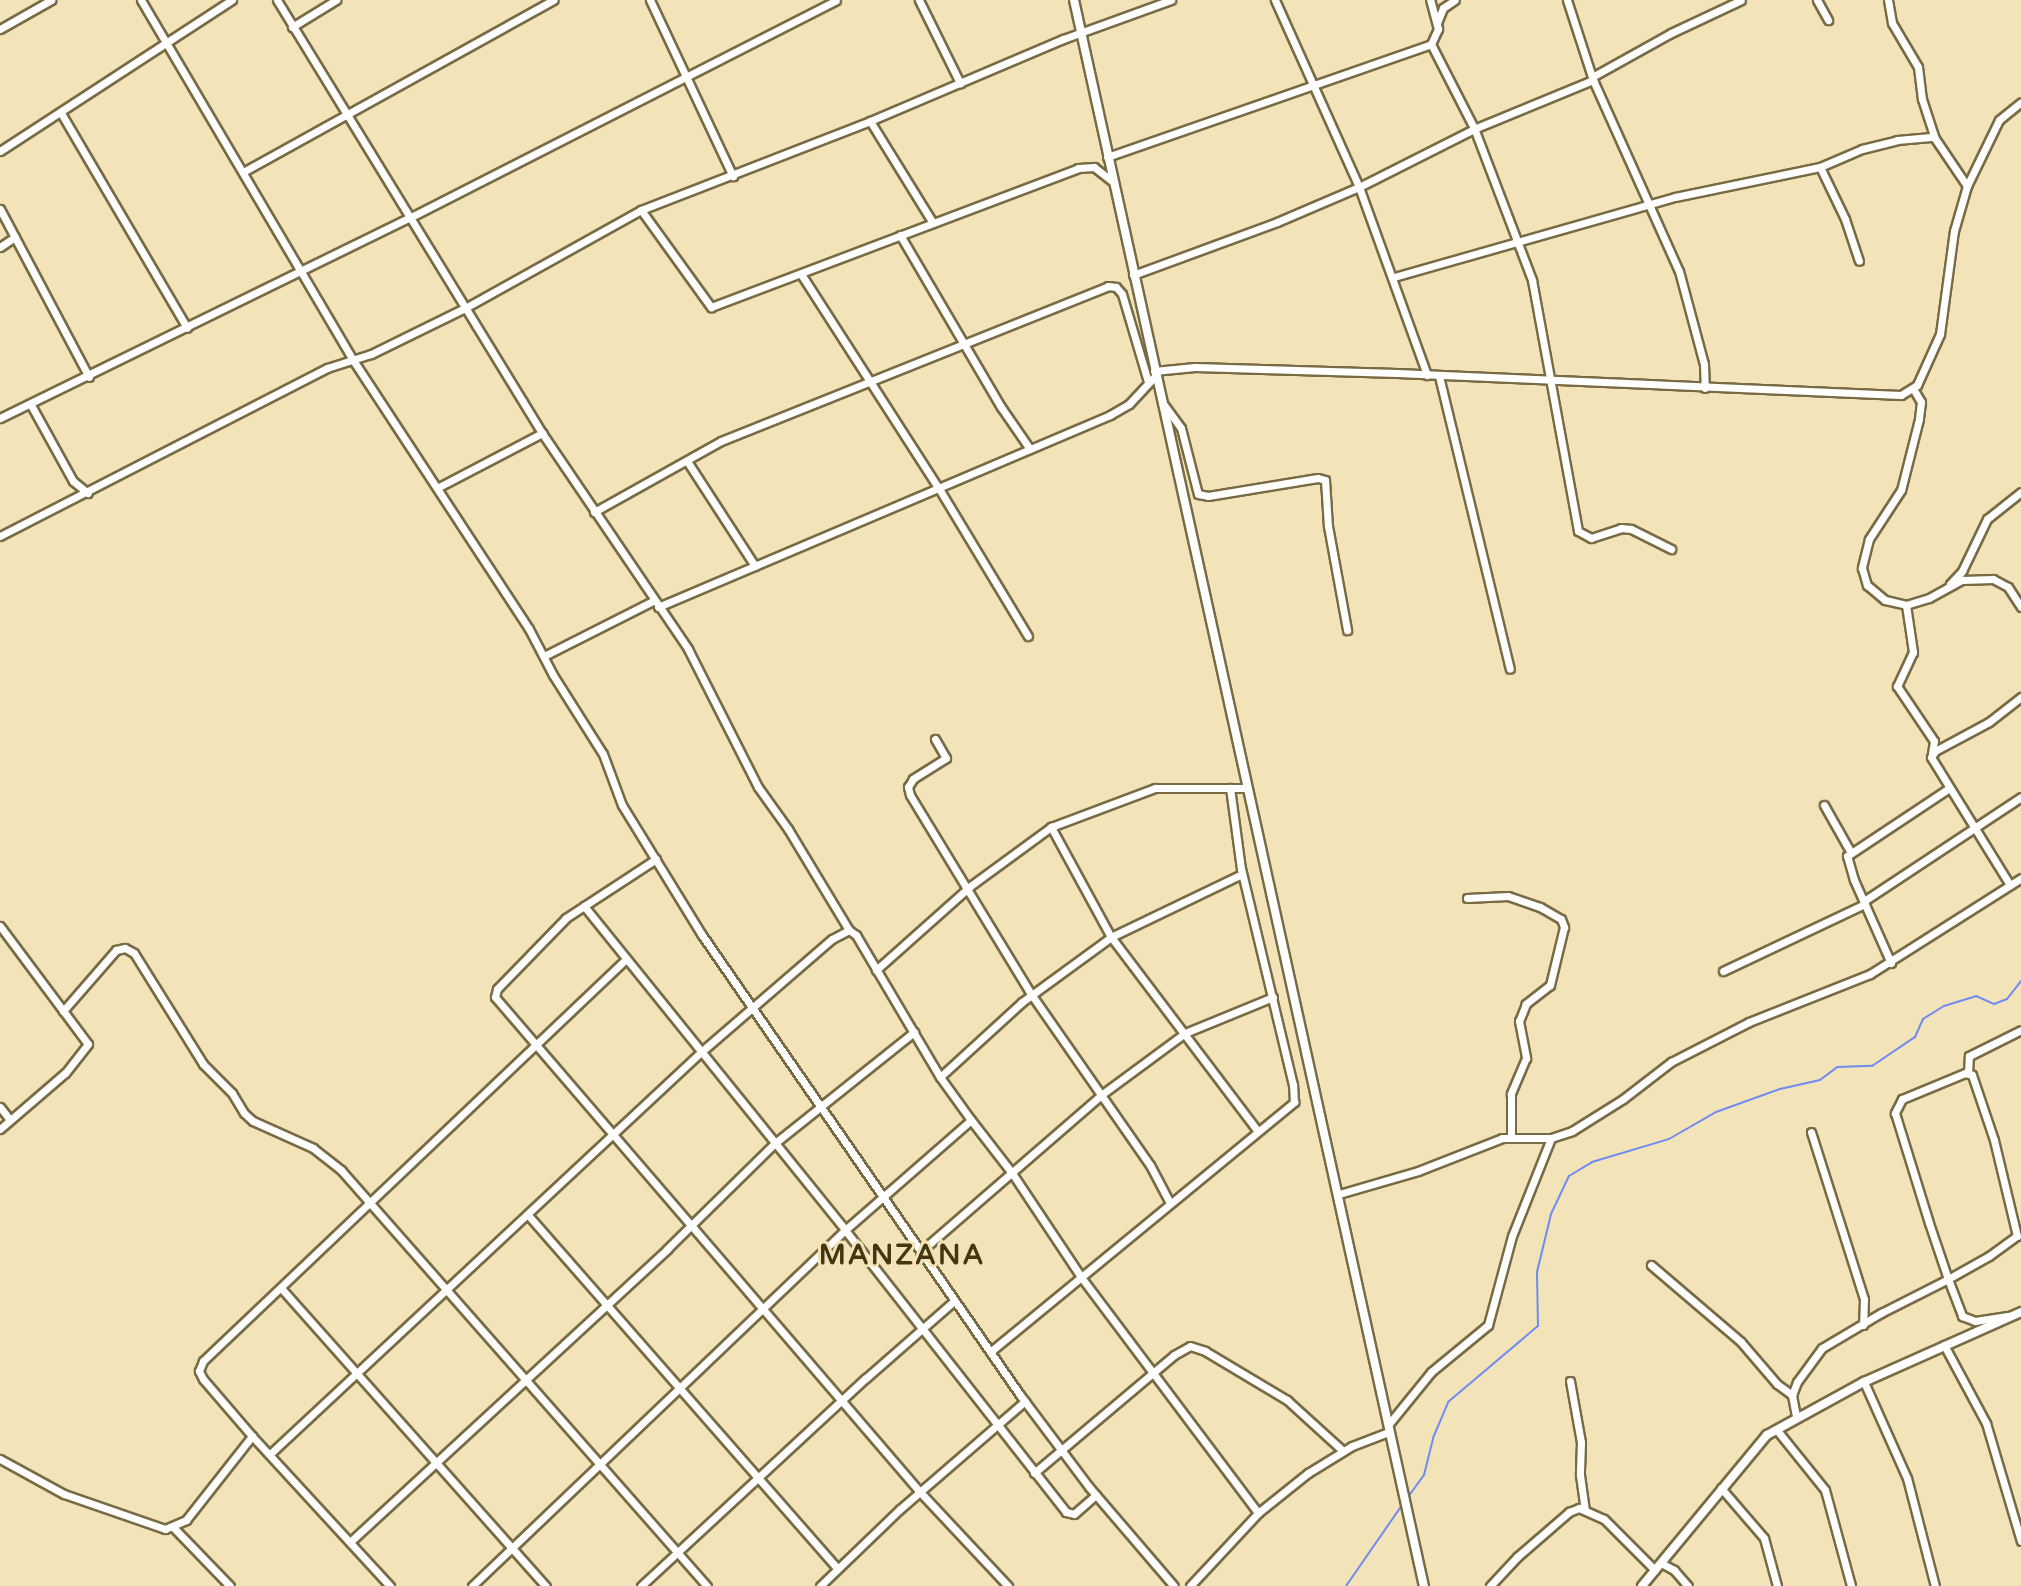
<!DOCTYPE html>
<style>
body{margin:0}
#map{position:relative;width:2021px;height:1586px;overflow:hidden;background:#f3e3b9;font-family:"Varela Round",sans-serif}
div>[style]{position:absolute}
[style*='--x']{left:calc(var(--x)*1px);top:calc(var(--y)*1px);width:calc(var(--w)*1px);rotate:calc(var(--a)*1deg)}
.stream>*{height:2px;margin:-1px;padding:0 1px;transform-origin:1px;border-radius:1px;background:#708bf1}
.roads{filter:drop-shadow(2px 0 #786b44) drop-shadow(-2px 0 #786b44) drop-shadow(0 2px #786b44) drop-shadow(0 -2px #786b44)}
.minor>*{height:7px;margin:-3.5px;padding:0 3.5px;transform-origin:3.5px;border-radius:3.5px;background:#fff}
.tertiary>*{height:8px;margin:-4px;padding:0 4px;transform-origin:4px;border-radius:4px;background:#fff}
span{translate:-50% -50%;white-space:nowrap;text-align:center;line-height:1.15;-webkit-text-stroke:6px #f3e3b9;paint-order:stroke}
.district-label{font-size:28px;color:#433610;font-weight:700;letter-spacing:2px}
</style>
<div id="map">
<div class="stream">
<i style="--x:1408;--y:1497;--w:27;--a:-54"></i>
<i style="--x:1424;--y:1475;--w:38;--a:-76"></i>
<i style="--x:1433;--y:1438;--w:39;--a:-67"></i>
<i style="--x:1448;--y:1402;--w:118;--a:-40.2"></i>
<i style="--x:1538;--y:1326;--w:54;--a:-91.1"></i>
<i style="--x:1537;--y:1272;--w:60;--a:-76.4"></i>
<i style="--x:1551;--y:1214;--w:42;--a:-64.7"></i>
<i style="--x:1569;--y:1176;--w:27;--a:-31"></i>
<i style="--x:1592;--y:1162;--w:80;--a:-16.6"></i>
<i style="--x:1669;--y:1139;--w:54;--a:-29.9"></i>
<i style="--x:1716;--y:1112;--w:68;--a:-19.8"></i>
<i style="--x:1780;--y:1089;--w:41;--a:-12.7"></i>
<i style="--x:1820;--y:1080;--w:21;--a:-37"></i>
<i style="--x:1837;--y:1067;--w:35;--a:-2"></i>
<i style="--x:1872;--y:1066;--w:52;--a:-34"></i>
<i style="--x:1915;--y:1037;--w:20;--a:-66"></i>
<i style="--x:1923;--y:1019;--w:25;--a:-32"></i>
<i style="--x:1944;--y:1006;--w:34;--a:-17"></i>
<i style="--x:1976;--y:996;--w:20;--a:24"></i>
<i style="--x:1994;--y:1004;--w:14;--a:-21"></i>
<i style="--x:2007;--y:999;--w:23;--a:-52"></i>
<i style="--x:1346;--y:1586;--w:98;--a:-55.3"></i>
</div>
<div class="roads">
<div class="minor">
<i style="--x:141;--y:0;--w:418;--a:59.5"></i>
<i style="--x:353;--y:360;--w:321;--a:56.8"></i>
<i style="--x:529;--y:629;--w:52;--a:62.4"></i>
<i style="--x:553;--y:675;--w:93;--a:57.7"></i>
<i style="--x:603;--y:754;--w:54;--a:69.6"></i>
<i style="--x:622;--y:805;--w:153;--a:58.4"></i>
<i style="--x:702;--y:935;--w:559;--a:55.34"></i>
<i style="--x:1020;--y:1395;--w:115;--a:53.1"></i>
<i style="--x:1089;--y:1487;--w:130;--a:49.4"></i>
<i style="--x:277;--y:0;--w:508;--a:58.53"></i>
<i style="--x:542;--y:433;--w:261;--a:55.9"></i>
<i style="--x:688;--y:649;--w:155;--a:63.1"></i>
<i style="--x:758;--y:787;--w:52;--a:54.5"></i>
<i style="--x:788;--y:829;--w:118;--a:58.9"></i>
<i style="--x:650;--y:0;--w:195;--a:64.8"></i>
<i style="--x:919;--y:0;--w:93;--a:63.7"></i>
<i style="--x:1275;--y:0;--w:205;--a:65.8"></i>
<i style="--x:1359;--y:187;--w:200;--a:70.1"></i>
<i style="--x:1567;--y:0;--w:84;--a:72"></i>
<i style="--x:1593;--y:80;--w:209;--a:65.8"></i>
<i style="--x:1679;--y:271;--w:96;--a:75"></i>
<i style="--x:1704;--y:364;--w:24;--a:88"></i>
<i style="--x:1817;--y:0;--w:23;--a:61"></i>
<i style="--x:1888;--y:0;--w:23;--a:80"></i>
<i style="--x:1892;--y:23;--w:51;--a:59.4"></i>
<i style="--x:1918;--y:67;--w:32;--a:83"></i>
<i style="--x:1922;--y:99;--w:40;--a:72"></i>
<i style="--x:1934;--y:137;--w:59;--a:56"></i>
<i style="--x:1437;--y:23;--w:16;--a:-68"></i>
<i style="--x:1443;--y:8;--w:14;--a:-34"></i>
<i style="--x:292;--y:27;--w:52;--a:-31.5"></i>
<i style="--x:0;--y:29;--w:59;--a:-29.6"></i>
<i style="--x:1431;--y:44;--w:94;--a:62.9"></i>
<i style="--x:1474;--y:128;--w:163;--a:69.1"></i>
<i style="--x:1532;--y:280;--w:255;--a:79.6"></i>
<i style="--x:1578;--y:531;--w:15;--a:28"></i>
<i style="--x:1591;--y:538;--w:32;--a:-18"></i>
<i style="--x:1621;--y:528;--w:10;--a:6"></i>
<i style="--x:1631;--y:529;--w:45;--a:26.6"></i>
<i style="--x:1592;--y:77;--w:90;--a:-29.1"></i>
<i style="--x:1671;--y:33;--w:77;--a:-25.2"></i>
<i style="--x:61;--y:113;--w:249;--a:59.6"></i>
<i style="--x:870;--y:121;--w:120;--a:58.3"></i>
<i style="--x:0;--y:151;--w:277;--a:-33.1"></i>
<i style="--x:1107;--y:157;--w:343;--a:-19.2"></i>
<i style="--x:1431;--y:44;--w:17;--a:-65"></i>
<i style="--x:1438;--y:29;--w:30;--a:-105"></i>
<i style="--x:1820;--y:167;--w:58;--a:64.3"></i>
<i style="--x:1845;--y:219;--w:44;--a:71.6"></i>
<i style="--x:243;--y:172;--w:355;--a:-29"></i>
<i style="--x:0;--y:209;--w:190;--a:62.1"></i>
<i style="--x:641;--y:210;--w:120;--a:54.2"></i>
<i style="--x:711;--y:307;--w:392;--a:-20.7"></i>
<i style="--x:1078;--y:168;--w:16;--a:-4"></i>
<i style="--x:1094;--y:167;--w:24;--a:38"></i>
<i style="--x:900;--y:235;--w:199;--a:59.6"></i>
<i style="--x:1001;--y:407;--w:51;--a:55.4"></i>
<i style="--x:0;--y:247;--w:18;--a:-34"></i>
<i style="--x:801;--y:274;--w:253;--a:57.3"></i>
<i style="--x:938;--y:487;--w:174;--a:58.9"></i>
<i style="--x:1133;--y:275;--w:153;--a:-20.2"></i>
<i style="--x:1277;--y:222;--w:89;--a:-23.1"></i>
<i style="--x:1359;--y:187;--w:129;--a:-26.8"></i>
<i style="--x:1474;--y:129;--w:129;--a:-22.4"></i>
<i style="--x:1394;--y:277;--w:292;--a:-15.9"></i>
<i style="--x:1675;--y:197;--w:148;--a:-11.7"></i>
<i style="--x:1820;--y:167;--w:46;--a:-23.2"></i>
<i style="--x:1862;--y:149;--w:36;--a:-14"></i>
<i style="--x:1897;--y:140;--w:37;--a:-5"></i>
<i style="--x:1154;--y:371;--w:41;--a:-5.6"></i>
<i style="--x:1195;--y:367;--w:202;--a:1.7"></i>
<i style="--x:1397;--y:373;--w:504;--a:2.5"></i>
<i style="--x:1901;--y:395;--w:19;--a:-32"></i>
<i style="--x:1917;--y:385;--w:56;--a:-65.7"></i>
<i style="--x:1940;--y:334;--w:104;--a:-82.3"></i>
<i style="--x:1954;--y:231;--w:47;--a:-73.9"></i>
<i style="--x:1967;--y:186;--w:73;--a:-64.1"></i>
<i style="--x:1999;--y:120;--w:28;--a:-39"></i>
<i style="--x:1439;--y:376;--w:301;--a:76.4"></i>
<i style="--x:1914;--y:390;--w:14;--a:60"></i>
<i style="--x:1921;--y:402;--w:17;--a:97"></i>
<i style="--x:1919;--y:419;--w:73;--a:104.2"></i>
<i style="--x:1901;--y:490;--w:59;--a:123.1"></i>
<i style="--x:1869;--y:539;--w:30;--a:104"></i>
<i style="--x:1862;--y:568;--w:18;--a:74"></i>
<i style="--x:1867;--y:585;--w:23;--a:40"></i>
<i style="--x:1885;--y:600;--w:22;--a:13"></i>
<i style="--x:1906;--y:605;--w:24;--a:-17"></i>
<i style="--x:1929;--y:598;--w:38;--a:-29"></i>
<i style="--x:1962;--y:580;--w:31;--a:-2"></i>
<i style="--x:1993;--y:579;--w:17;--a:28"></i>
<i style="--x:2008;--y:587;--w:24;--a:57"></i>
<i style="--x:1162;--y:402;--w:32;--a:54"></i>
<i style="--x:1181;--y:428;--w:68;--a:75.6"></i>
<i style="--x:1198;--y:494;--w:10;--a:11"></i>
<i style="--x:1208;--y:496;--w:111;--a:-9.3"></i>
<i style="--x:1318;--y:478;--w:7;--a:16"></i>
<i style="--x:1325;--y:480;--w:46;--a:86.3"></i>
<i style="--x:1328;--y:526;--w:106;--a:79.6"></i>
<i style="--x:31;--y:405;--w:87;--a:61.1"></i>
<i style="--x:73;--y:481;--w:19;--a:39"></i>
<i style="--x:0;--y:418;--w:455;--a:-26.1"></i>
<i style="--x:409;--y:218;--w:479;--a:-27"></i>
<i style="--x:687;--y:461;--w:125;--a:57.1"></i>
<i style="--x:437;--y:488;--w:119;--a:-27.6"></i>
<i style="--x:594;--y:512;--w:145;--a:-29.2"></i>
<i style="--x:721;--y:441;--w:417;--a:-21.8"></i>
<i style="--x:1108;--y:286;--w:8;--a:7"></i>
<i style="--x:1116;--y:287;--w:9;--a:49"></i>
<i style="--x:1122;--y:294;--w:92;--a:73.5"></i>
<i style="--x:0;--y:536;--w:368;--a:-27.2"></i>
<i style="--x:327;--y:368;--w:46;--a:-17.7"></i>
<i style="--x:371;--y:354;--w:105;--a:-26.1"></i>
<i style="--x:465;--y:308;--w:201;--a:-29.1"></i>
<i style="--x:641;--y:210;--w:246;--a:-21.2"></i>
<i style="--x:870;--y:121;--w:210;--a:-23"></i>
<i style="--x:1063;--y:39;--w:115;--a:-19.9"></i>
<i style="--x:1950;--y:584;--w:18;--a:-47"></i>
<i style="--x:1962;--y:571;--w:58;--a:-64.3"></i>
<i style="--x:1987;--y:519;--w:43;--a:-38.5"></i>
<i style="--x:1906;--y:605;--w:48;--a:81.5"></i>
<i style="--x:1913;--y:652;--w:38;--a:115"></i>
<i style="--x:1897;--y:686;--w:66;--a:56.1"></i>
<i style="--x:1934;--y:741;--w:13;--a:99"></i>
<i style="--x:658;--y:607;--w:491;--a:-23"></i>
<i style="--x:1110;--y:415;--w:22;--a:-30"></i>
<i style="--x:1129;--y:404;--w:40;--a:-47"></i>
<i style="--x:544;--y:656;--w:122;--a:-26.8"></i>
<i style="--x:935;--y:739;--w:22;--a:60"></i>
<i style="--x:946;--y:758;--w:39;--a:148"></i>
<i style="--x:913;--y:779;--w:9;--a:122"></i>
<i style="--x:908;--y:787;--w:8;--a:76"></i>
<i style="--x:910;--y:795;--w:233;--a:58.7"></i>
<i style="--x:1031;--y:994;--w:208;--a:55.2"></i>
<i style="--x:1150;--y:1165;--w:43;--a:62.2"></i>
<i style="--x:1824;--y:805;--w:53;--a:60.5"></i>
<i style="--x:1051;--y:827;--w:125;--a:61.4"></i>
<i style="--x:1111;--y:937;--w:242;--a:52.9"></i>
<i style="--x:656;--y:859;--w:108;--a:146.8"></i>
<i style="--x:566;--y:918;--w:99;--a:134.2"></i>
<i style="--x:497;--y:989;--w:8;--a:104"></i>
<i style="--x:495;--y:997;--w:652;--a:49.35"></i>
<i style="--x:920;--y:1492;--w:129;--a:46.9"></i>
<i style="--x:2010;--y:885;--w:150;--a:-121.7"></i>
<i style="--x:1931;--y:757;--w:7;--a:-56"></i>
<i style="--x:1935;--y:751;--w:61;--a:-28.2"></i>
<i style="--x:1989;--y:722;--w:41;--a:-38"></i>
<i style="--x:1467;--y:898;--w:41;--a:-2.8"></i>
<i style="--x:1508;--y:896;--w:34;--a:19"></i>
<i style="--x:1540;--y:907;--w:24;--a:30"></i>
<i style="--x:1561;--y:919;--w:9;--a:69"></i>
<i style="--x:1564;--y:927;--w:60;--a:103.6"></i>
<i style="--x:1550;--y:985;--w:31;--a:142"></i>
<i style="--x:1526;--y:1004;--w:18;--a:112"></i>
<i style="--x:1519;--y:1021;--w:38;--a:79"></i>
<i style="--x:1526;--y:1058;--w:39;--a:113"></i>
<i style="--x:1511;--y:1094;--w:42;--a:90"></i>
<i style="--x:1864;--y:901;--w:188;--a:-33.5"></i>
<i style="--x:584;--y:906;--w:416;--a:51.1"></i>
<i style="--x:845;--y:1230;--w:358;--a:51.9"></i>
<i style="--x:1066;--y:1512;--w:8;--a:14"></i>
<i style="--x:1074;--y:1514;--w:29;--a:-41"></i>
<i style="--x:0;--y:926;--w:147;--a:53.3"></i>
<i style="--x:88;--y:1044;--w:37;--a:128"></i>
<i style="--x:65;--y:1073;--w:86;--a:139.3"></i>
<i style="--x:1891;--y:963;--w:91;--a:-114"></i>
<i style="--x:1854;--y:880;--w:25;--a:-106"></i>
<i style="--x:1847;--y:856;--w:121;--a:-33.6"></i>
<i style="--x:876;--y:970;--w:125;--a:-41.7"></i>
<i style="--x:969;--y:887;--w:102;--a:-36.2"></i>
<i style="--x:1051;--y:827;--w:111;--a:-20.6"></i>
<i style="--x:1155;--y:788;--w:92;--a:0"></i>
<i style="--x:1723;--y:971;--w:157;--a:-25.3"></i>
<i style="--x:63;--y:1011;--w:81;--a:-49"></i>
<i style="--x:116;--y:950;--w:9;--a:-13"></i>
<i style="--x:125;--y:948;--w:10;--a:29"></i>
<i style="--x:134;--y:953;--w:131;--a:58.1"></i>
<i style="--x:203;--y:1064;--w:41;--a:45"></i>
<i style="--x:232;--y:1093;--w:23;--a:59"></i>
<i style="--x:244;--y:1113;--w:12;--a:42"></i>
<i style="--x:253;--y:1121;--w:66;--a:24.2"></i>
<i style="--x:313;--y:1148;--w:36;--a:38"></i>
<i style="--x:341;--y:1170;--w:554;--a:48.66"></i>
<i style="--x:1968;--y:1073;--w:17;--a:-87"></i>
<i style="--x:1969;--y:1056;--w:58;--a:-26.6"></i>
<i style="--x:940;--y:1077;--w:111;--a:-42.4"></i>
<i style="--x:1022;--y:1002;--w:110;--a:-36.1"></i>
<i style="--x:1111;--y:937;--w:145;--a:-25.7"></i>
<i style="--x:0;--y:1107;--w:16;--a:52"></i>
<i style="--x:1811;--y:1132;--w:175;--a:72.4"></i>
<i style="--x:1864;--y:1299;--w:26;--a:92"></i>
<i style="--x:1339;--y:1194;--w:82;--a:-16.2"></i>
<i style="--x:1418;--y:1171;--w:90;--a:-21.4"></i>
<i style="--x:1502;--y:1138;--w:49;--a:0"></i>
<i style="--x:1551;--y:1138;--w:22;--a:-18"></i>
<i style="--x:1572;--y:1131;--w:60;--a:-32.1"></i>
<i style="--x:1623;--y:1099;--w:61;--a:-37.6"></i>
<i style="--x:1671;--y:1062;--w:88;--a:-27.1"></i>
<i style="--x:1749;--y:1022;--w:130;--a:-21.6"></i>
<i style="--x:1870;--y:974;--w:179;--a:-32.4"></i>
<i style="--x:528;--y:1215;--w:469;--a:48.8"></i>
<i style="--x:920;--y:1252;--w:240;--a:-40.9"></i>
<i style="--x:1101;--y:1095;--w:104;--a:-36.4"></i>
<i style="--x:1185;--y:1033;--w:95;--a:-22.2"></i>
<i style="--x:1651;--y:1265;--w:118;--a:40.5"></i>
<i style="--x:1741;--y:1342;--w:55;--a:49.4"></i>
<i style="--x:1777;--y:1384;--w:19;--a:36"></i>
<i style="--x:281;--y:1288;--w:399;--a:48.4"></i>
<i style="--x:1944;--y:1345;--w:89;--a:61.7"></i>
<i style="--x:1986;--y:1423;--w:123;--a:73.5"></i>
<i style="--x:990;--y:1352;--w:394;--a:-39.4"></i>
<i style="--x:1294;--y:1102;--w:17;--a:-93"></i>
<i style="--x:1293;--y:1085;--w:222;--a:-103.5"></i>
<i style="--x:1241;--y:869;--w:82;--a:-97.7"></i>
<i style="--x:1570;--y:1381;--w:62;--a:79.8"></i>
<i style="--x:1581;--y:1442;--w:33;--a:92"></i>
<i style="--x:1580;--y:1475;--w:34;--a:82"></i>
<i style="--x:1864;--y:1382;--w:105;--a:65.9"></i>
<i style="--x:1907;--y:1478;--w:112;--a:75.5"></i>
<i style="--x:1796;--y:1416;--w:21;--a:-101"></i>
<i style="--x:1792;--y:1395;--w:14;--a:-69"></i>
<i style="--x:1797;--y:1382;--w:42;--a:-53.7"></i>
<i style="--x:1822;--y:1348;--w:69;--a:-30.7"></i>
<i style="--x:1881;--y:1313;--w:75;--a:-26.9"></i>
<i style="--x:1948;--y:1279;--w:47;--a:-29.3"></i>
<i style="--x:1989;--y:1256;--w:34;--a:-36"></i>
<i style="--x:2017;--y:1236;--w:99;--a:-103.5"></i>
<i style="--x:1994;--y:1140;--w:69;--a:-108.7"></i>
<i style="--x:1972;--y:1075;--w:7;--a:-164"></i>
<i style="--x:1965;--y:1073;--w:68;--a:157.6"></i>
<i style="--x:1902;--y:1099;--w:16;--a:117"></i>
<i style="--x:1895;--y:1113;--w:115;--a:72.8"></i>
<i style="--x:1929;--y:1223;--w:59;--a:71.3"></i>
<i style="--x:1948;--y:1279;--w:40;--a:69"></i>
<i style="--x:1962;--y:1316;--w:14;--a:21"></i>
<i style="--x:1975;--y:1321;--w:33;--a:-9"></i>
<i style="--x:1388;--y:1425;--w:68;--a:-50.9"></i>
<i style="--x:1431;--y:1372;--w:74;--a:-39.5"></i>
<i style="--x:1488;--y:1325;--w:92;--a:-74.9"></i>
<i style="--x:1512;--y:1236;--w:105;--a:-68.3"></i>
<i style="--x:1776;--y:1429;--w:78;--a:51.2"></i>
<i style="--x:1825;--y:1490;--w:99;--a:74.8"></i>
<i style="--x:252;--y:1436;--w:75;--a:-130.7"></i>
<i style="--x:203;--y:1379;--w:9;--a:-117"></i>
<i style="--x:199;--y:1371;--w:11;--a:-68"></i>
<i style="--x:203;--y:1361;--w:584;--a:-43.54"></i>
<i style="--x:270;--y:1454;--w:589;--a:-43.01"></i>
<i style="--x:701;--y:1052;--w:173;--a:-40.8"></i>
<i style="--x:832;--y:939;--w:19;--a:-28"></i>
<i style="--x:849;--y:930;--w:9;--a:36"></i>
<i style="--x:856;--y:935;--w:165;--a:59.4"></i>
<i style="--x:940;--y:1077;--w:53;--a:54.2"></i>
<i style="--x:971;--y:1120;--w:67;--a:52.3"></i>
<i style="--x:1012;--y:1173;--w:125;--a:56.4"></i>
<i style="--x:1081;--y:1277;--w:295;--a:53.1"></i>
<i style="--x:0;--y:1459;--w:73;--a:28.7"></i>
<i style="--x:64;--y:1494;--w:107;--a:19.1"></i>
<i style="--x:165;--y:1529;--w:23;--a:-23"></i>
<i style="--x:186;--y:1520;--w:107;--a:-51.8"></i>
<i style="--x:252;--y:1436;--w:204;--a:47.4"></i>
<i style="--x:1034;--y:1473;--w:183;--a:-40.1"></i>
<i style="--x:1174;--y:1355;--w:18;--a:-29"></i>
<i style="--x:1190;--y:1346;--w:16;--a:18"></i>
<i style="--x:1205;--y:1351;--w:96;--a:30.9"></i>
<i style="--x:1287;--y:1400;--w:76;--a:42.3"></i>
<i style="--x:1721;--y:1488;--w:66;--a:49.3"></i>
<i style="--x:1764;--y:1538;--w:50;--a:74.8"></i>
<i style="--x:173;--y:1527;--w:82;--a:46"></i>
<i style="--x:350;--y:1542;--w:432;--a:-42.7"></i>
<i style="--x:667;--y:1249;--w:151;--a:-44.5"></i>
<i style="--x:775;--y:1143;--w:178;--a:-38.6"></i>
<i style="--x:1661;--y:1563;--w:15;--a:28"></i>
<i style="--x:1674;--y:1570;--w:21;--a:49"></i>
<i style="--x:472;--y:1586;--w:516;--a:-43.66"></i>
<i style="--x:845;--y:1230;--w:167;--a:-41.1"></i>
<i style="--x:641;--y:1586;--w:306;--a:-42.8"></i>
<i style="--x:866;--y:1378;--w:117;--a:-41.2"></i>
<i style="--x:820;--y:1586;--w:111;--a:-43.9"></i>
<i style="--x:900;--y:1509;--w:165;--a:-40.8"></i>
<i style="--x:1190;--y:1586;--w:100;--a:-47"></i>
<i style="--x:1258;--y:1513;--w:64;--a:-38.7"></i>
<i style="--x:1308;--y:1473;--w:52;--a:-31.5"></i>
<i style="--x:1352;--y:1446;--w:39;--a:-21"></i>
<i style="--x:1490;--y:1586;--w:40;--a:-47"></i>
<i style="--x:1517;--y:1557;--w:69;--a:-40.9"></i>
<i style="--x:1569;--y:1512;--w:11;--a:-22"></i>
<i style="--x:1579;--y:1508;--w:27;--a:24"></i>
<i style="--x:1604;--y:1519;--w:72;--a:45"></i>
</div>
<div class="tertiary">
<i style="--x:1074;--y:0;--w:1624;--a:77.56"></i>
<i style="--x:1642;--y:1586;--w:196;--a:-50.4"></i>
<i style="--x:1767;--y:1435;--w:111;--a:-28.7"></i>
<i style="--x:1864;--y:1382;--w:172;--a:-24"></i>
</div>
</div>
<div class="district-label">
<span style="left:902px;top:1255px">MANZANA</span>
</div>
</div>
